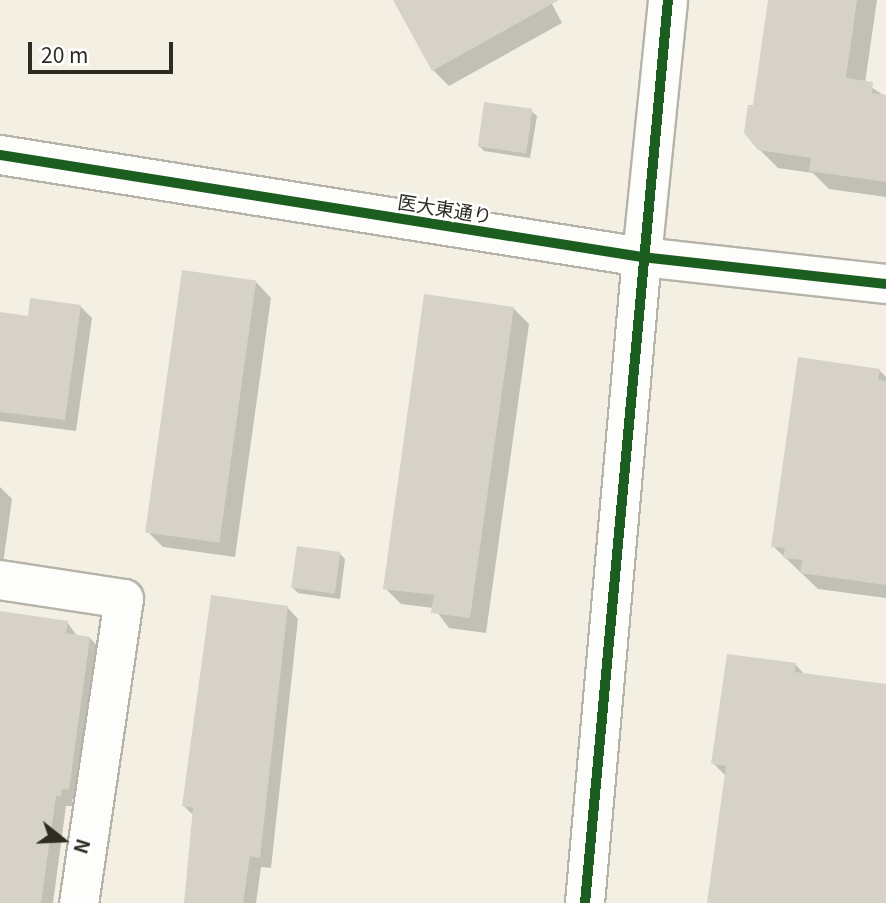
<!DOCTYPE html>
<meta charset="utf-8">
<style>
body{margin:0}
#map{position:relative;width:886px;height:903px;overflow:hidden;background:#f3efe2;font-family:Georgia,"Noto Sans JP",serif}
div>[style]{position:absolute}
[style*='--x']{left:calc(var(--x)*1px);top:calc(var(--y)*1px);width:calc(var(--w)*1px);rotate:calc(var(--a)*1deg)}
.shadow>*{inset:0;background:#0003}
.building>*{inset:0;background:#d6d2c8;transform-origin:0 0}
.roads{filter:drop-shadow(2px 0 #b6b3a9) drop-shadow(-2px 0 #b6b3a9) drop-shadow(0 2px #b6b3a9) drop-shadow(0 -2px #b6b3a9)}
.street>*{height:38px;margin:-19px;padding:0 19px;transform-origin:19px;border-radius:19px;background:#fdfdfb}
.secondary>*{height:38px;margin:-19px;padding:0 19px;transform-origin:19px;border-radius:19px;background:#fdfdfb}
.cycleway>*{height:10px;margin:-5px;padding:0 5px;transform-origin:5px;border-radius:5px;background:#1b5e20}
span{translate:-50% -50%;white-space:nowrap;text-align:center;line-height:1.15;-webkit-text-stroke:5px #fff;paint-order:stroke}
.street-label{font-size:19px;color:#2e2b21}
.north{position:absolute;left:28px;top:805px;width:70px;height:70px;-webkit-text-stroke:5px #fff;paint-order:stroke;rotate:108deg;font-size:19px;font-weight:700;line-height:28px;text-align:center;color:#2e2b21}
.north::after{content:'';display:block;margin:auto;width:24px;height:32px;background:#2e2b21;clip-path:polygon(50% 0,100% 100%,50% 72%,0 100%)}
.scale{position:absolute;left:28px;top:42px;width:145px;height:32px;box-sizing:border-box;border:4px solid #2e2b21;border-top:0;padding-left:9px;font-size:21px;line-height:24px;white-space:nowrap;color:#2e2b21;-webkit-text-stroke:5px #fff;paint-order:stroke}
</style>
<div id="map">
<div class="shadow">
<i style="clip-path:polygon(397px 0,550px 0,562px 23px,449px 86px,433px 70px)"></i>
<i style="clip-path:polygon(770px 0,877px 0,865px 83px,886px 97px,886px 197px,829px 189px,813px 173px,778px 168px,759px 149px,755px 107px)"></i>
<i style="clip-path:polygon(531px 111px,537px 116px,530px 158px,484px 151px,479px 146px)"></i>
<i style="clip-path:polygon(256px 282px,271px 298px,235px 557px,163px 547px,147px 531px)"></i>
<i style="clip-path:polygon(80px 306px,92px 318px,76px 431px,0 421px,0 314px,29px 318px)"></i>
<i style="clip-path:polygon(513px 308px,529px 324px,486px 633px,449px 628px,434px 608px,401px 604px,385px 588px)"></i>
<i style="clip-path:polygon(879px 370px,886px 377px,886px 598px,818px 589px,773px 546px)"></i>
<i style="clip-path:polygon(0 487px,12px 499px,3px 564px,0 564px)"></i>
<i style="clip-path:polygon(340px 554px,345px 559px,340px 599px,298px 593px,293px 588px)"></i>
<i style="clip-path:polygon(287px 607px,298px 619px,271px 868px,261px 867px,256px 903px,185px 903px,194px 816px,183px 805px)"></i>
<i style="clip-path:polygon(67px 622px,77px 636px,90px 638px,100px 649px,79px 800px,72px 799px,72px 806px,66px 806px,53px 903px,0 903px,0 683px)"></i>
<i style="clip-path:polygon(796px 665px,805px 675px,886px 685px,886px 903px,709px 903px,726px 776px,713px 763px)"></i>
</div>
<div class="building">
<i style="clip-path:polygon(393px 0,559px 0,432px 71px)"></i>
<i style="clip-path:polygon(768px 0,857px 0,846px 78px,873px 82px,872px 93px,886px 95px,886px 182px,809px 171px,811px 158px,758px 150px,744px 133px,748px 105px,753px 105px)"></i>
<i style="left:484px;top:102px;width:49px;height:45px;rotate:8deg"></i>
<i style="left:182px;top:270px;width:75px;height:265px;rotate:8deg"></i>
<i style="clip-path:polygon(424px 294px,514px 307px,470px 618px,431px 613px,434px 595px,383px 589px)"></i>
<i style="clip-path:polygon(30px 298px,81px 305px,65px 420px,0 412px,0 312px,28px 316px)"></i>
<i style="clip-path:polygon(798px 357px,880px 369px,878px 380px,886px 381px,886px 585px,800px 573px,802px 560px,783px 558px,785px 548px,771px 547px)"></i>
<i style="left:297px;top:546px;width:44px;height:42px;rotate:8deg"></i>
<i style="clip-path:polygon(211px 595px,288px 606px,260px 858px,250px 856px,243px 903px,184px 903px,193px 808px,182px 806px)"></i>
<i style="clip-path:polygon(0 611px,68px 621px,66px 633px,90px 637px,69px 790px,62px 789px,61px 797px,56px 796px,41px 903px,0 903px)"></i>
<i style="clip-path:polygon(727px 654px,796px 663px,795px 672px,886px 684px,886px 903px,707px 903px,726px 766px,711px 764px)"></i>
</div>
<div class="roads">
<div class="street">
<i style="--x:0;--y:580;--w:125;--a:8.7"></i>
<i style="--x:124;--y:599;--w:307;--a:98.4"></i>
<i style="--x:585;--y:903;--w:649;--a:-84.96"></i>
</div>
<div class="secondary">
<i style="--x:0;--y:155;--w:650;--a:9.03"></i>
<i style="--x:642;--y:257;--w:245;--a:6.3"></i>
<i style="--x:642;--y:257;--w:258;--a:-84.2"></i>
</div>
</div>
<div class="cycleway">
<i style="--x:0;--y:155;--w:650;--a:9.03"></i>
<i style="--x:642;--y:257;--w:245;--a:6.3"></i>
<i style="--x:585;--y:903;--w:907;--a:-84.75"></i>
</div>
<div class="street-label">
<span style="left:445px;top:208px;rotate:9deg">医大東通り</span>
</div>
<div class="north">N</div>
<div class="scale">20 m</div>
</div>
